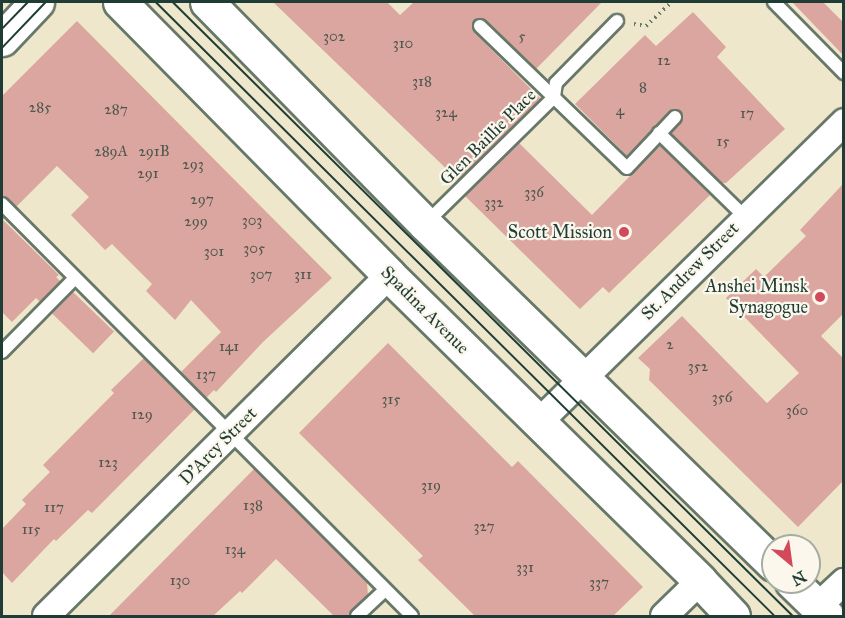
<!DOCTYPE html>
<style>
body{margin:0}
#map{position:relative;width:845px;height:618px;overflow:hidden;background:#eee7cb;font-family:"IM FELL Great Primer",serif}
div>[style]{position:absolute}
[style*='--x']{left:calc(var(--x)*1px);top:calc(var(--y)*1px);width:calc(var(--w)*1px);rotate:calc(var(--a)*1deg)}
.building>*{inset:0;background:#dba69f;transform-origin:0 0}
.path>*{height:4px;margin-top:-2px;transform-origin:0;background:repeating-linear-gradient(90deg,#677869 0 1.5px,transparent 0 6px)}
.roads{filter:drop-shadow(2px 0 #677869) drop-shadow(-2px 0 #677869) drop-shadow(0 2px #677869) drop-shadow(0 -2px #677869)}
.service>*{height:12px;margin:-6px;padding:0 6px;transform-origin:6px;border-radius:6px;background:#fff}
.minor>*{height:26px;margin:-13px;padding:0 13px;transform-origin:13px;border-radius:13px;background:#fff}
.secondary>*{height:33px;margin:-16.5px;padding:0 16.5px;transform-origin:16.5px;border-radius:16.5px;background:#fff}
.primary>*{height:33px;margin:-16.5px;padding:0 16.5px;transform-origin:16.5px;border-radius:16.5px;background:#fff}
.tram>*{height:1.5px;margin:-0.75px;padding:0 0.75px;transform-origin:0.75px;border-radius:0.75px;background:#1f3d34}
.dots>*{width:16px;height:16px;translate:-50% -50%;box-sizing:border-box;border:3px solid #fbf7ec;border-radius:50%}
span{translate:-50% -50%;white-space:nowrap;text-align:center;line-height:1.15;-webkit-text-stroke:4.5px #fbf7ec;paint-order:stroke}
.number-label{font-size:15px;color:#4e574f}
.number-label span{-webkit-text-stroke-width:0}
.street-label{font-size:18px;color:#1f3d34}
.poi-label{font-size:18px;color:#1f3d34}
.right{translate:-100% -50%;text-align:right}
.frame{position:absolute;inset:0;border:3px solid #1f3d34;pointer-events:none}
.north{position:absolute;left:761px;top:534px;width:60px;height:60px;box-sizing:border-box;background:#fbf7ec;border:2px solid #a3ada2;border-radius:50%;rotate:151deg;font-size:16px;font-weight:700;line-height:24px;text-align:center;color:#1f3d34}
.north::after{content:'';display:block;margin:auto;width:21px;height:27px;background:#d1495b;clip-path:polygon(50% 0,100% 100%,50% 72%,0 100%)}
</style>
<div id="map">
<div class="building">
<i style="clip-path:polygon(273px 2px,387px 2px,400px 15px,414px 2px,602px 2px,536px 69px,485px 20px,478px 18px,474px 21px,474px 32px,541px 99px,458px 180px)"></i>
<i style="clip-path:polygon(792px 2px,823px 2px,843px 22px,843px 55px)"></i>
<i style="clip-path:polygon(693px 12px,726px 47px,717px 57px,785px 129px,726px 183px,722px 183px,671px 133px,683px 119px,683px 114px,677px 109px,669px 111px,627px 156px,575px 104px,645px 35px,656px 46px)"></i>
<i style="clip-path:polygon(77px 21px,332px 278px,263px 342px,216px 392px,214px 390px,206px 398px,181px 372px,221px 332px,191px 300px,175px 320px,146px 291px,152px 284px,112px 244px,105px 250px,71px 215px,89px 197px,57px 166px,16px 207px,2px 196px,2px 96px)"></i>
<i style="clip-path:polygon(519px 143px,592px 215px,660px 145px,710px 195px,609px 293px,603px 287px,580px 309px,465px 196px)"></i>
<i style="clip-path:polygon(843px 184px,843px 314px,821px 336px,843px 358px,843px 481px,798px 527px,649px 380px,650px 369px,638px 358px,682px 316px,767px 403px,799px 373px,726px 298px,756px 269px,764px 277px,806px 236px,800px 230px)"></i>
<i style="clip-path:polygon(2px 215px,5px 218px,3px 220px,59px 275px,56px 277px,60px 281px,40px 302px,36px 298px,12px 322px,2px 312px)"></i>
<i style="left:73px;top:292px;width:57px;height:30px;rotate:44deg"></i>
<i style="clip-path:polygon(388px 343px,512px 467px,518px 461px,643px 587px,613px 616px,475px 616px,418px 560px,423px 556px,299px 433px)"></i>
<i style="clip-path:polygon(144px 358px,195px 409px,92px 513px,88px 510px,56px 541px,54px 539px,12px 583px,2px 572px,2px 529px,26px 504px,22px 500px,50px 472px,43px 465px,114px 393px,111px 390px)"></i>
<i style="clip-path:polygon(254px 469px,367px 583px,368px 595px,351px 610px,349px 616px,334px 616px,276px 559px,242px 593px,240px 591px,213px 616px,109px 616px)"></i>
</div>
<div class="path">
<i style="--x:634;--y:24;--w:12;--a:9"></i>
<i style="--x:646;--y:26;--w:35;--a:-43"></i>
</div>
<div class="roads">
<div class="service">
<i style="--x:774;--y:2;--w:100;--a:45.4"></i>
<i style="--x:480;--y:26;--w:204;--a:44"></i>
<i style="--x:627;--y:168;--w:70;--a:-46.7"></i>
<i style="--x:659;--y:133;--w:120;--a:44.3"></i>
<i style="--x:2;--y:204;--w:581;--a:45.14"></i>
<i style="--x:426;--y:223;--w:180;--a:-44.5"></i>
<i style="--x:554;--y:97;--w:14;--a:-82"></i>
<i style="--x:556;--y:83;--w:87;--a:-45.5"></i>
<i style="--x:2;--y:352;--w:104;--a:-45.4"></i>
<i style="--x:357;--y:616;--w:38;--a:-43"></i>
</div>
<div class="minor">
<i style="--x:539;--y:422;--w:428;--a:-44.5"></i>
<i style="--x:817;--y:607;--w:37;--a:-43"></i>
<i style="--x:46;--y:616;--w:484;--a:-44.8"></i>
<i style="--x:664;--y:616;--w:50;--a:-44.2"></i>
</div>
<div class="secondary">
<i style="--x:2;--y:39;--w:51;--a:-46.6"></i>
<i style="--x:700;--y:581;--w:48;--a:46.7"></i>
</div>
<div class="primary">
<i style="--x:120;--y:2;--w:383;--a:45.4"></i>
<i style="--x:389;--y:275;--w:436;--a:44.5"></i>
<i style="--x:207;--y:2;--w:311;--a:45.5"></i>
<i style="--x:425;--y:224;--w:487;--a:44.3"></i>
<i style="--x:792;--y:582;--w:49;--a:44.2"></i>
</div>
</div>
<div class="tram">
<i style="--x:156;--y:2;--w:872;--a:44.77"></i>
<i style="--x:173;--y:2;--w:873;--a:44.72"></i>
<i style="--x:2;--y:29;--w:37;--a:-46"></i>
<i style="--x:2;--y:48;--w:64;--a:-46.3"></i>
</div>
<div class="dots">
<i style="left:624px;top:232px;background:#d1495b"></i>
<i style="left:820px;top:297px;background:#d1495b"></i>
</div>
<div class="number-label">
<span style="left:334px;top:37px">302</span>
<span style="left:522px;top:37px">5</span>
<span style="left:403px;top:44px">310</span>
<span style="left:664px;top:61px">12</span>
<span style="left:422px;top:82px">318</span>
<span style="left:643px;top:88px">8</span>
<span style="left:40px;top:108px">285</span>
<span style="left:116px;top:110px">287</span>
<span style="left:620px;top:111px">4</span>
<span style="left:446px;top:113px">324</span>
<span style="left:747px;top:114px">17</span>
<span style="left:723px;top:142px">15</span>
<span style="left:111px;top:152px">289A</span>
<span style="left:154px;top:152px">291B</span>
<span style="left:193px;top:165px">293</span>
<span style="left:148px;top:174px">291</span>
<span style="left:534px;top:193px">336</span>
<span style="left:202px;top:200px">297</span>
<span style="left:494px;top:203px">332</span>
<span style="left:252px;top:221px">303</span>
<span style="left:196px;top:222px">299</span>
<span style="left:254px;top:249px">305</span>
<span style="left:214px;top:252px">301</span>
<span style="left:261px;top:275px">307</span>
<span style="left:303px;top:275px">311</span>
<span style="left:670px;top:345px">2</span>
<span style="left:229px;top:347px">141</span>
<span style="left:698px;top:367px">352</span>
<span style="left:206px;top:375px">137</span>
<span style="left:722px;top:398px">356</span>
<span style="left:391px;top:400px">315</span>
<span style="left:797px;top:411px">360</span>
<span style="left:142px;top:415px">129</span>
<span style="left:108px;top:463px">123</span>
<span style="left:431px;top:486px">319</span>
<span style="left:253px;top:506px">138</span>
<span style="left:54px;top:508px">117</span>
<span style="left:484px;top:527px">327</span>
<span style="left:31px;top:530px">115</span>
<span style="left:235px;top:550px">134</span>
<span style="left:525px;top:568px">331</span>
<span style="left:180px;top:581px">130</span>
<span style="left:599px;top:583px">337</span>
</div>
<div class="street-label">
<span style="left:488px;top:137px;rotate:-45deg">Glen Baillie Place</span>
<span style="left:690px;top:271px;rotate:-45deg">St. Andrew Street</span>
<span style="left:425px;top:310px;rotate:45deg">Spadina Avenue</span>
<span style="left:218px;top:446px;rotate:-45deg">D'Arcy Street</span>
</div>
<div class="poi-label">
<span class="right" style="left:612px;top:232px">Scott Mission</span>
<span class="right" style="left:808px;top:297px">Anshei Minsk<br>Synagogue</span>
</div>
<div class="frame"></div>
<div class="north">N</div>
</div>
